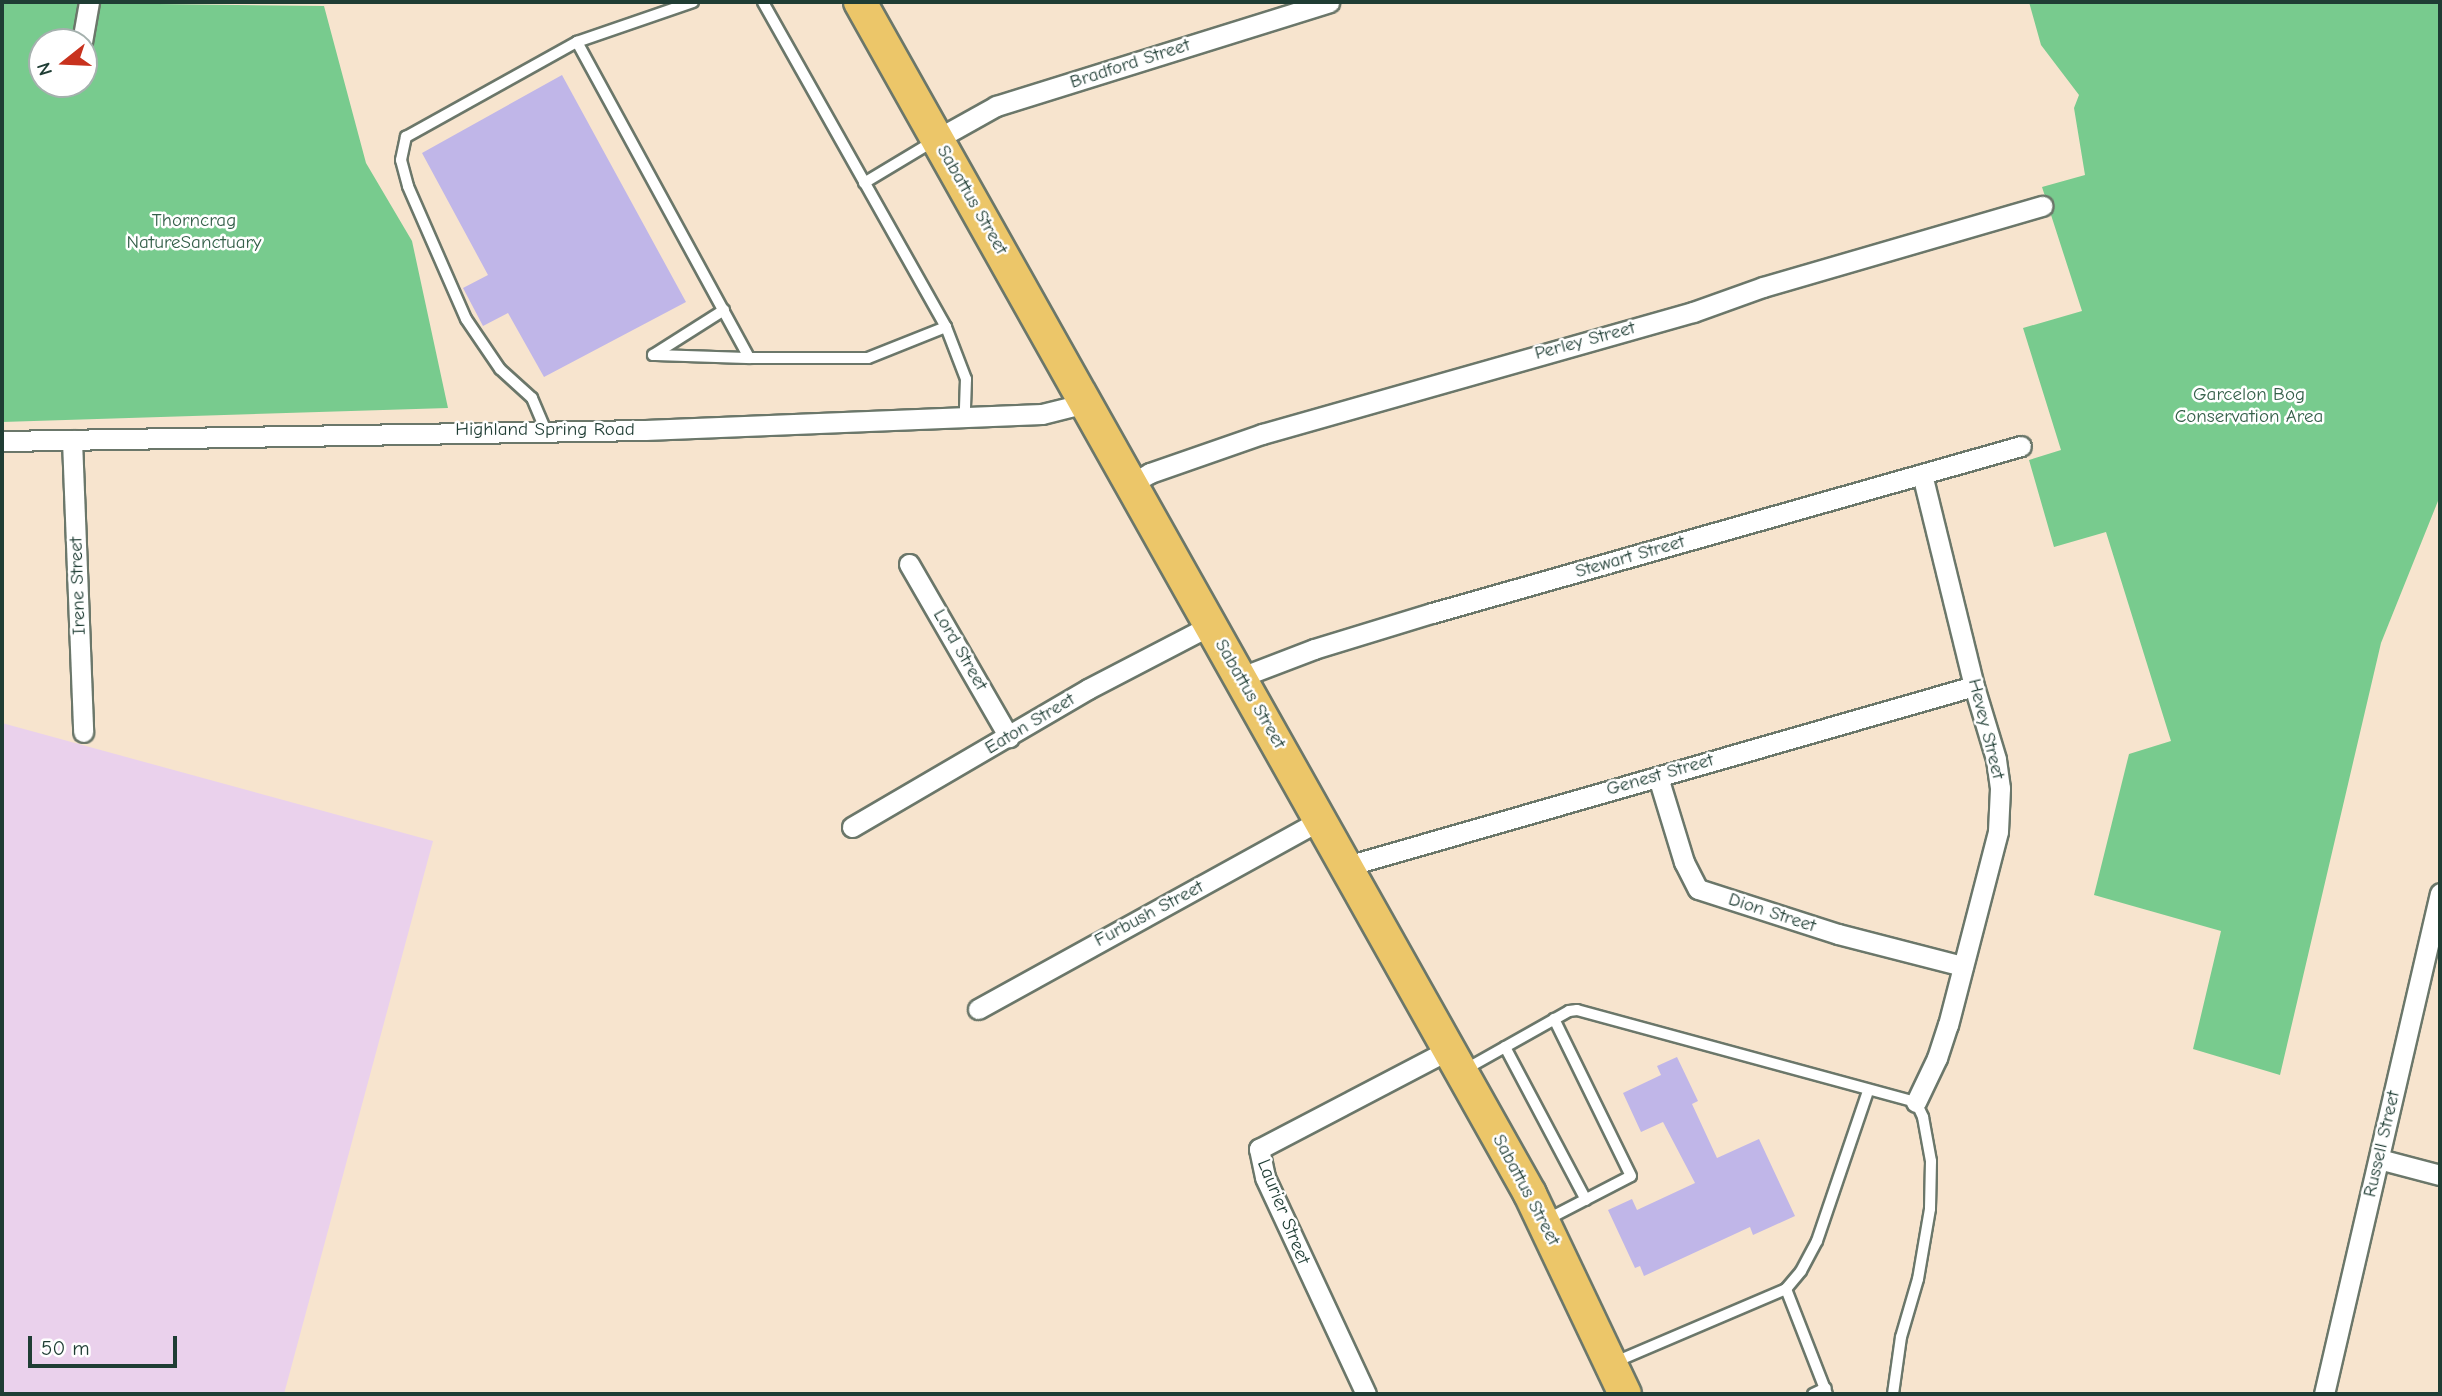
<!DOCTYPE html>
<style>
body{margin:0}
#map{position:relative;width:2442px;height:1396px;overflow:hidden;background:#f7e4ce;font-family:"Comic Neue",sans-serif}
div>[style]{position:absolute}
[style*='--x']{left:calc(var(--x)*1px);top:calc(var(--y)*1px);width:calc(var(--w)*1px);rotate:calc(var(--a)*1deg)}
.built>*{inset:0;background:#ead1ec}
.green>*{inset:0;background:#78cb8e}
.building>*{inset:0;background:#c0b6e8}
.roads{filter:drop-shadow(2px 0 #6b776a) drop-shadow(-2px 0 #6b776a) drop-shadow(0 2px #6b776a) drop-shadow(0 -2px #6b776a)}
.lane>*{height:10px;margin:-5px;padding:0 5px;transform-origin:5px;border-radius:5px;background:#fff}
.street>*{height:19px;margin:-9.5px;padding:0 9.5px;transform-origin:9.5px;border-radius:9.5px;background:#fff}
.primary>*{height:32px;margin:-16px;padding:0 16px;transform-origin:16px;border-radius:16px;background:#ecc669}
span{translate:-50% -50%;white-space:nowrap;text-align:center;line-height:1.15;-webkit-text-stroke:5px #fff;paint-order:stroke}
.street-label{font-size:19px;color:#1f3d34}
.park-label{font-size:19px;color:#35604a}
.frame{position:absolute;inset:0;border:4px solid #1f3d34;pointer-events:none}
.north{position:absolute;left:28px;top:28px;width:70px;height:70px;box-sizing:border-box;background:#fff;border:2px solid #a5b1ae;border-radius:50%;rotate:252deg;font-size:19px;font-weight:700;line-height:28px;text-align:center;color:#1f3d34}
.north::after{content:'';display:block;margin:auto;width:24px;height:32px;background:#c8321e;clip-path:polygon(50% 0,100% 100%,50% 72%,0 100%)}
.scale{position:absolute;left:28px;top:1336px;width:149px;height:32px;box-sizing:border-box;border:4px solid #1f3d34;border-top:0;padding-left:9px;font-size:21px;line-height:24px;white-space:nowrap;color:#1f3d34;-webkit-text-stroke:5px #fff;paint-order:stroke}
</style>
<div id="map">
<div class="built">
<i style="clip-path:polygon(2px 723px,433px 841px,284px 1394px,2px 1394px)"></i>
</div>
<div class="green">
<i style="clip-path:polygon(evenodd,2px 2px,324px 6px,366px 163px,412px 241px,448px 408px,2px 422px,2px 2px,42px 42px,84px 42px,84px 84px,42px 84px,42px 42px)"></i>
<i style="clip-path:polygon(2029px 2px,2440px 2px,2440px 496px,2381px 643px,2280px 1075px,2193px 1049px,2221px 931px,2094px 895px,2129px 754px,2171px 741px,2106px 532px,2054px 547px,2029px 460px,2061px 450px,2023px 328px,2082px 311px,2042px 187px,2085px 175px,2074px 108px,2079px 95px,2041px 45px)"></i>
</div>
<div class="building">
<i style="clip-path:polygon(562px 75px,686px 302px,544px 377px,508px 313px,483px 326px,463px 288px,488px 275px,422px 153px)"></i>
<i style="clip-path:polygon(1677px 1057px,1698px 1101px,1692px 1104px,1717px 1158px,1759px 1139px,1795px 1216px,1753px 1235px,1750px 1227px,1644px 1276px,1640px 1266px,1635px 1268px,1608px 1210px,1632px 1199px,1637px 1210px,1695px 1183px,1663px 1122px,1641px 1132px,1623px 1093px,1661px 1075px,1657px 1066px)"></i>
</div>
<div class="roads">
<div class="lane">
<i style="--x:693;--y:2;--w:123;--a:161"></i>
<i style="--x:577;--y:42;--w:360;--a:61.4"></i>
<i style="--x:749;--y:358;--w:119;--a:0"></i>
<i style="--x:868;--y:358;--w:84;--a:-21.7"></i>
<i style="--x:946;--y:327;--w:373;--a:-119.4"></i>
<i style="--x:864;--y:183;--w:82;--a:-31"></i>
<i style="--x:724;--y:310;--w:84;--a:147.6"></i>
<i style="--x:653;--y:355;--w:96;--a:1.8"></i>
<i style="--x:946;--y:327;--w:56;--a:69"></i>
<i style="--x:966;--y:379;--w:38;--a:92"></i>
<i style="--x:546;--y:431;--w:36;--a:-113"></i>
<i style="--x:532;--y:398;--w:43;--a:-137.8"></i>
<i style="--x:500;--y:369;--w:60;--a:-124.2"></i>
<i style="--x:466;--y:319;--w:145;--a:-113.6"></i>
<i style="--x:408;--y:186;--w:27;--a:-105"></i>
<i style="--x:401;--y:160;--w:24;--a:-78"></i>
<i style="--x:406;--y:137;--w:196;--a:-29.1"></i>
<i style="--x:1505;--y:1047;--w:173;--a:62.1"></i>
<i style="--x:1466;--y:1069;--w:118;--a:-29.4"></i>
<i style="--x:1569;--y:1011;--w:8;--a:-7"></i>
<i style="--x:1577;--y:1010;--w:351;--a:15.2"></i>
<i style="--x:1916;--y:1102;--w:17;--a:65"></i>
<i style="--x:1923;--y:1117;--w:45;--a:79.7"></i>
<i style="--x:1931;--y:1161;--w:48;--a:91.2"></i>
<i style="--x:1930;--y:1209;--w:71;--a:99.7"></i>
<i style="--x:1918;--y:1279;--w:60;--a:106.3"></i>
<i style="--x:1901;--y:1337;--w:58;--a:98"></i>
<i style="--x:1548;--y:1219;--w:93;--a:-27.4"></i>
<i style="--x:1631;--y:1176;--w:175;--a:-116.1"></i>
<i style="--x:1786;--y:1289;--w:113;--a:68.7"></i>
<i style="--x:1615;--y:1362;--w:186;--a:-23.1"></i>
<i style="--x:1786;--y:1289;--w:23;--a:-50"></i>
<i style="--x:1801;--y:1271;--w:34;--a:-62"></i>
<i style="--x:1817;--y:1241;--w:158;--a:-71.2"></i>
<i style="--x:1813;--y:1394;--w:14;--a:-25"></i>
</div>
<div class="street">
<i style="--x:82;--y:42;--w:41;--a:-80.1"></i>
<i style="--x:937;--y:139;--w:68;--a:-29.2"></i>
<i style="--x:996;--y:106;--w:349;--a:-17.3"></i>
<i style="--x:72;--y:440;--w:292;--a:87.8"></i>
<i style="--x:2;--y:441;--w:643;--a:-0.98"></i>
<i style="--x:645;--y:430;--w:397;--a:-2.3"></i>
<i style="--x:1042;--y:414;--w:45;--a:-14"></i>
<i style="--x:1131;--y:484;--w:22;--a:-30"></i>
<i style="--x:1150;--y:473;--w:119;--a:-19.2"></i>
<i style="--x:1262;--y:434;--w:448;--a:-15.8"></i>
<i style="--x:1693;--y:312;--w:74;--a:-19.7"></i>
<i style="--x:1763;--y:287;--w:291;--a:-16.2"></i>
<i style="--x:909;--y:564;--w:200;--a:60"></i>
<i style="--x:1241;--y:677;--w:78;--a:-21"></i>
<i style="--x:1314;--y:649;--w:123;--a:-17"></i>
<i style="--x:1432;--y:613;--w:612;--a:-15.83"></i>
<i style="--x:1658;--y:777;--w:89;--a:73"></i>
<i style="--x:1684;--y:862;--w:30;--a:63"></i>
<i style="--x:1698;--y:889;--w:147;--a:17.8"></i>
<i style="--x:1838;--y:934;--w:129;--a:14.4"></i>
<i style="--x:852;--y:827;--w:273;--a:-30.3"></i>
<i style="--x:1088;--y:689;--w:139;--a:-27.5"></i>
<i style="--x:1347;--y:866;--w:652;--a:-16.02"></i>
<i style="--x:978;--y:1009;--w:392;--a:-28.9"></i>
<i style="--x:1916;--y:1102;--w:49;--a:-64.5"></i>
<i style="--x:1937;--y:1058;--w:35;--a:-72"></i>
<i style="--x:1948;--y:1025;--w:200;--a:-75.5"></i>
<i style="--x:1998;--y:831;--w:43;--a:-87.3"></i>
<i style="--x:2000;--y:788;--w:29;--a:-98"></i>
<i style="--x:1996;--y:759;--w:76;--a:-106.8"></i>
<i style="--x:1974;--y:686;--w:218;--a:-103.8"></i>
<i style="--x:2379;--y:1159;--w:63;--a:14.7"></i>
<i style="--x:1366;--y:1394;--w:239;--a:-115"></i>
<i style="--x:1265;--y:1177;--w:29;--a:-102"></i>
<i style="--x:1259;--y:1149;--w:216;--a:-27.6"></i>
<i style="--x:2324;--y:1394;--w:514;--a:-76.96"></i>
</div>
<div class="primary">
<i style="--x:860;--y:2;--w:1367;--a:60.66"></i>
<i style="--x:1530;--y:1194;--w:221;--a:64.6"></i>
</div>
</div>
<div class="street-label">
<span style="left:1130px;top:64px;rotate:-18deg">Bradford Street</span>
<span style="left:972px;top:200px;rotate:60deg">Sabattus Street</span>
<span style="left:1585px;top:341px;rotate:-15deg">Perley Street</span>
<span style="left:545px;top:430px">Highland Spring Road</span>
<span style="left:1630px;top:557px;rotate:-16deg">Stewart Street</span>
<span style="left:78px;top:586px;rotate:-92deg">Irene Street</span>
<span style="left:960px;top:650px;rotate:60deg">Lord Street</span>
<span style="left:1250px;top:694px;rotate:60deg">Sabattus Street</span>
<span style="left:1030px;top:724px;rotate:-31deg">Eaton Street</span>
<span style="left:1986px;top:729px;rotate:76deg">Hevey Street</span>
<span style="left:1660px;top:775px;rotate:-16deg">Genest Street</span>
<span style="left:1772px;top:913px;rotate:18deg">Dion Street</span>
<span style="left:1149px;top:914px;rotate:-28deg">Furbush Street</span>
<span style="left:2382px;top:1144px;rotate:-77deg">Russell Street</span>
<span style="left:1526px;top:1190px;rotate:62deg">Sabattus Street</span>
<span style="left:1283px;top:1212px;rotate:68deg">Laurier Street</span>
</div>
<div class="park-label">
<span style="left:194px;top:232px">Thorncrag<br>NatureSanctuary</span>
<span style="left:2249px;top:406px">Garcelon Bog<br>Conservation Area</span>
</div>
<div class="frame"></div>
<div class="north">N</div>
<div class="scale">50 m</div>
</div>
